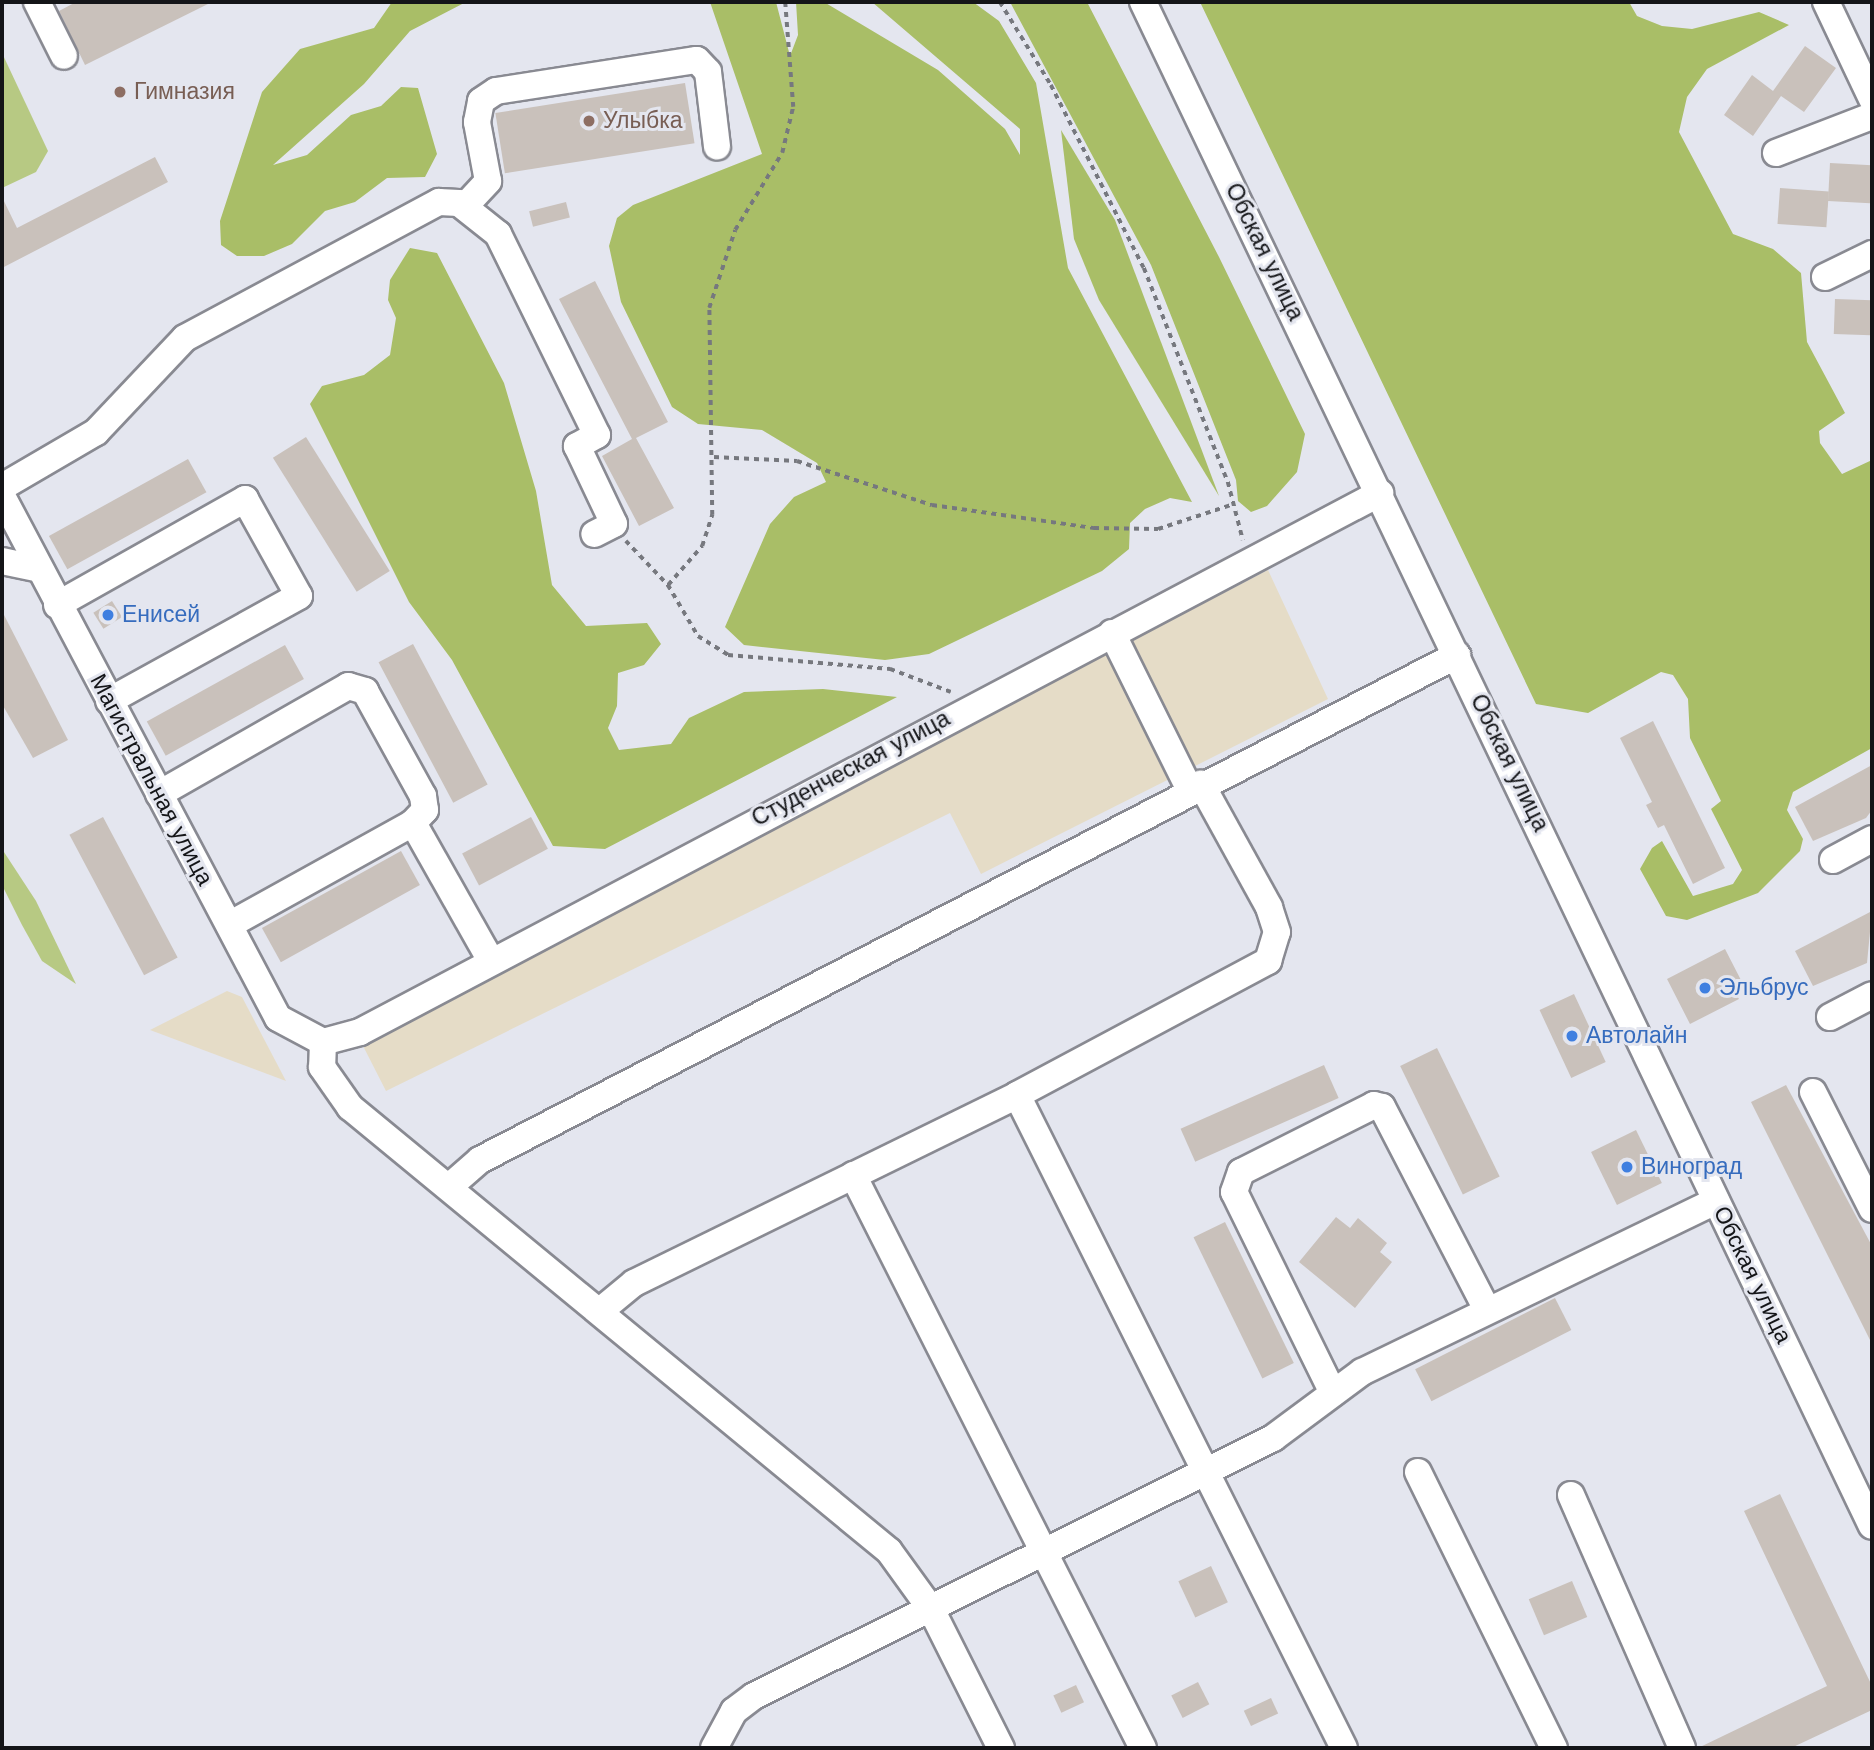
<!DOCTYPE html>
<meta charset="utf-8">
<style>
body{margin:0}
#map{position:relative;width:1874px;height:1750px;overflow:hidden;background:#e4e6ef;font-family:"Work Sans",sans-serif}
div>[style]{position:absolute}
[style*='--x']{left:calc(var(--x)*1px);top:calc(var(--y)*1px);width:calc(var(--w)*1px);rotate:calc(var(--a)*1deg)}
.industrial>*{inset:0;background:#e5dcc7}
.green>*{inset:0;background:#b7c983}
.forest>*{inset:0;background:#a9be67}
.building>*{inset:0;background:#c9c1bb;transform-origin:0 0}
.path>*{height:3.5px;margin-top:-1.75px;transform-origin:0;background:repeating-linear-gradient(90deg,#76787e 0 5px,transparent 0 10px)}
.roads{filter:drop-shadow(2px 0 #898a92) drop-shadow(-2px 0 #898a92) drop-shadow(0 2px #898a92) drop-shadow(0 -2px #898a92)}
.minor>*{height:26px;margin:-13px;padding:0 13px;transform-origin:13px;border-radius:13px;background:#fff}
.dots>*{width:19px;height:19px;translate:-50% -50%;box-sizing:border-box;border:4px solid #e4e6ef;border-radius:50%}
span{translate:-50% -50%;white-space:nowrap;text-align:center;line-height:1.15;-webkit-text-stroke:6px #e4e6ef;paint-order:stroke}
.education-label{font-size:23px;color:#785e54}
.left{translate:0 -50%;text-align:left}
.street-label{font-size:23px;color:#141518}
.shop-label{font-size:23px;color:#366cbe}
.frame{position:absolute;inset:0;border:4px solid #141518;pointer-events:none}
</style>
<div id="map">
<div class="industrial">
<i style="clip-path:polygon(1268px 570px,1328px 699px,981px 874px,950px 813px,386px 1091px,360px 1040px)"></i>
<i style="clip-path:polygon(227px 991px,242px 997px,286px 1081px,150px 1030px)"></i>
</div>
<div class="green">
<i style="clip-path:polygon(2px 53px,48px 151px,36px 172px,2px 188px)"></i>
<i style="clip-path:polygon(2px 849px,36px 901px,76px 984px,42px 961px,22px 925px,2px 885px)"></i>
</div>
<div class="forest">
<i style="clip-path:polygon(392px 2px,466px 2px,410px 31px,364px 84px,273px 165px,307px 155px,351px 115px,381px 106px,401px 87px,418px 88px,437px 154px,425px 177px,387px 178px,355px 202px,325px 211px,292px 244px,264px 256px,237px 256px,221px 245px,220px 221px,262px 92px,300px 49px,374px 28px)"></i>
<i style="clip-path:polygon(710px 2px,776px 2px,790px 56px,798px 35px,796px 2px,824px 2px,938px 70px,1005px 129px,1020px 155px,1020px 129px,872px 2px,973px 2px,999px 21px,1036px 83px,1068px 268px,1192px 502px,1170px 498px,1145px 509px,1130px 523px,1129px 549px,1102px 571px,929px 654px,885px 660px,744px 645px,725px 627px,770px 524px,794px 497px,826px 482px,817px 463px,762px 430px,698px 424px,672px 407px,621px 302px,609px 246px,617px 218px,633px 205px,762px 154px)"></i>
<i style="clip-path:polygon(1010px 2px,1087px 2px,1219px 257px,1305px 434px,1297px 472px,1267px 506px,1251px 512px,1238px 501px,1236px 480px,1151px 265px)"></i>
<i style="clip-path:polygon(1200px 2px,1629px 2px,1637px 16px,1662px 26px,1692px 29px,1759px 12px,1789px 25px,1707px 69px,1687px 97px,1679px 132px,1733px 234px,1773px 249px,1801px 273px,1807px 342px,1845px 413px,1819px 431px,1820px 443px,1842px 474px,1872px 460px,1872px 748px,1793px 792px,1787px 810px,1803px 839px,1800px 851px,1758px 893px,1687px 920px,1666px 916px,1640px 869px,1652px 848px,1662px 841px,1693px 896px,1733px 884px,1742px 870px,1711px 809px,1721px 801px,1690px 738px,1688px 699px,1673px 675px,1661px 672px,1588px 713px,1536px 704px)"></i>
<i style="clip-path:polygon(1061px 130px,1115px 220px,1219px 496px,1099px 300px,1074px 239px)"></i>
<i style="clip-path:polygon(410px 248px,437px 253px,504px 383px,536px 491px,552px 585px,586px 626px,647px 623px,661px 644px,644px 665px,618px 673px,617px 706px,608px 728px,619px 750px,671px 744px,689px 718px,744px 692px,823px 689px,897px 697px,605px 849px,553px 846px,452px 660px,409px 602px,310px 404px,322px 386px,364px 375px,390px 355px,396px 318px,388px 300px,390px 280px)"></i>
</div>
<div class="building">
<i style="clip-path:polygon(76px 2px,212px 2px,85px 65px,59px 11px)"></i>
<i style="clip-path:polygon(1805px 46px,1836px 68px,1804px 112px,1781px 96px,1753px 136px,1724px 115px,1752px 75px,1773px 91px)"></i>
<i style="left:685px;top:83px;width:61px;height:192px;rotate:81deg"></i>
<i style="clip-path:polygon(155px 157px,168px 182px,2px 268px,2px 197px,17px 228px)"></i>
<i style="left:1830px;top:163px;width:42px;height:38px;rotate:3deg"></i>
<i style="left:1780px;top:188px;width:49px;height:36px;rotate:4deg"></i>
<i style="left:566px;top:202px;width:16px;height:38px;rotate:76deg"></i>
<i style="clip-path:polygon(595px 281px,668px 422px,636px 438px,674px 508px,639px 526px,602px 456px,632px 439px,559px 299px)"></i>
<i style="left:1835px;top:299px;width:37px;height:35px;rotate:2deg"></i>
<i style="left:306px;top:437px;width:158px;height:39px;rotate:58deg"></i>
<i style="left:188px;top:459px;width:38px;height:159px;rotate:61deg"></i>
<i style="left:112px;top:601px;width:19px;height:22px;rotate:58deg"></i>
<i style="clip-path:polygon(2px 611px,68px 740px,33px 758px,2px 704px)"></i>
<i style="left:413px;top:644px;width:159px;height:39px;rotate:62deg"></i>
<i style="left:285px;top:645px;width:39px;height:158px;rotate:61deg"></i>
<i style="clip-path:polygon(1653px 721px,1725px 868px,1693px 884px,1664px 825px,1658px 828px,1646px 805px,1652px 802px,1620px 738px)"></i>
<i style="clip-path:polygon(1872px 765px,1872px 810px,1866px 818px,1813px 841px,1795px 807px)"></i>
<i style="left:103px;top:817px;width:159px;height:38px;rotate:62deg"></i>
<i style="left:531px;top:817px;width:36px;height:78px;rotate:62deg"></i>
<i style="left:401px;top:851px;width:39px;height:159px;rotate:61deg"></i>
<i style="clip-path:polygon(1872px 911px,1867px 963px,1813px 986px,1795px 951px)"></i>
<i style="clip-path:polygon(1725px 949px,1744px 986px,1734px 991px,1739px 999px,1690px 1024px,1667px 979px)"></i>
<i style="left:1574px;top:994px;width:75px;height:38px;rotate:65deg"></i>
<i style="left:1437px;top:1048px;width:143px;height:41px;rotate:64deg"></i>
<i style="left:1324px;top:1065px;width:36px;height:157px;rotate:66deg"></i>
<i style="clip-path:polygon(1786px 1085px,1872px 1246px,1872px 1344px,1751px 1102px)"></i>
<i style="left:1636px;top:1130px;width:59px;height:50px;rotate:64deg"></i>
<i style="clip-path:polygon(1336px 1217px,1350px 1228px,1358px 1218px,1387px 1243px,1380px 1252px,1392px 1262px,1355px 1308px,1299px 1262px)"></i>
<i style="left:1225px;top:1222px;width:157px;height:35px;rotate:64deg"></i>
<i style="left:1555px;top:1298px;width:36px;height:157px;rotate:63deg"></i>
<i style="clip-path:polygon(1780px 1494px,1872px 1686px,1872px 1710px,1791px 1748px,1698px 1748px,1827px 1686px,1744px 1511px)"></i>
<i style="left:1211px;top:1566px;width:40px;height:36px;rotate:65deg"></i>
<i style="left:1572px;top:1581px;width:39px;height:47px;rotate:67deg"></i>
<i style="left:1198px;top:1682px;width:25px;height:30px;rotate:63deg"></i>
<i style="left:1076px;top:1685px;width:19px;height:25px;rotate:65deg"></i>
<i style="left:1271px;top:1698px;width:17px;height:30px;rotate:65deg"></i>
</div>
<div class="path">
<i style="--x:1000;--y:2;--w:97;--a:58.4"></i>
<i style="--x:1051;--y:85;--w:205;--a:63.1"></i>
<i style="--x:1144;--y:268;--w:230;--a:68.6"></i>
<i style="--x:1228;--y:482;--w:60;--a:75.5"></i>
<i style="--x:714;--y:457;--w:83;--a:2.8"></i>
<i style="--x:797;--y:461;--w:142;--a:18.1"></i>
<i style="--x:932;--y:505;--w:164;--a:8.1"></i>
<i style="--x:1094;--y:528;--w:64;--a:0.9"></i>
<i style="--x:1158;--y:529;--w:77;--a:-18.2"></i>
<i style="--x:626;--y:541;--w:61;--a:46.3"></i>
<i style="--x:668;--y:585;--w:59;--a:59.5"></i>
<i style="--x:698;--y:636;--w:36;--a:32"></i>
<i style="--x:728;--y:655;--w:163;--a:4.9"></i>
<i style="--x:890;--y:669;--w:65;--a:20.7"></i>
<i style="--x:668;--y:585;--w:52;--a:-48.9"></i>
<i style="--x:702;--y:546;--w:33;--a:-72"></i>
<i style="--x:712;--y:515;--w:207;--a:-90.8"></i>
<i style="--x:709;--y:308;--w:82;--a:-71.6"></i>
<i style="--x:735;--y:230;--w:90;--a:-58.6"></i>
<i style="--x:782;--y:153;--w:47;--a:-76.6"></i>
<i style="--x:793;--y:107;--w:105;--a:-94.4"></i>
</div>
<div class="roads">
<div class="minor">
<i style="--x:37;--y:2;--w:60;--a:63.4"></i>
<i style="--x:1143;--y:2;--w:1689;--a:64.44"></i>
<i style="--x:1826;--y:2;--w:107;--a:64.6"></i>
<i style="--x:1776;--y:153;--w:103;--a:-21.1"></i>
<i style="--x:465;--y:206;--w:34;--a:-47"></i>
<i style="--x:488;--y:181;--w:60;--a:-100.6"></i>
<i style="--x:477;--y:122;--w:21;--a:-79"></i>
<i style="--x:481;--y:101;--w:18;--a:-34"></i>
<i style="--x:496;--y:91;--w:203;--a:-8.8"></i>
<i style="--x:697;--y:60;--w:16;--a:47"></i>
<i style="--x:708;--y:72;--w:75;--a:83.1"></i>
<i style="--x:1825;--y:277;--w:52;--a:-26.1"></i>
<i style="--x:2;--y:487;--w:109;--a:-30.3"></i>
<i style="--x:96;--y:432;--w:129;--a:-46.6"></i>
<i style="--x:185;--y:338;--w:288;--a:-28.2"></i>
<i style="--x:439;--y:202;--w:20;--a:3"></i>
<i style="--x:459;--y:203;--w:50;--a:38.5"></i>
<i style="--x:498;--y:234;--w:224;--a:63.8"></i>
<i style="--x:597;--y:435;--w:23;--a:151"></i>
<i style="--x:577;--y:446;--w:86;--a:64.6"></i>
<i style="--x:614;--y:524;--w:22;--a:153"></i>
<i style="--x:2;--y:496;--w:590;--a:62.13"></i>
<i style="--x:278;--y:1018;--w:51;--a:28.1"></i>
<i style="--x:323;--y:1042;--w:38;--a:-15"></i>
<i style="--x:360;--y:1032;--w:1154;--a:-27.85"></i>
<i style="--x:2;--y:561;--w:38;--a:12"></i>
<i style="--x:57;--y:605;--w:216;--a:-29.4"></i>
<i style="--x:245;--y:499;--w:111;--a:60.9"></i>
<i style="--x:299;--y:596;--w:217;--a:151.1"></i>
<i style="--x:1112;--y:633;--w:175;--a:63.6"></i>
<i style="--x:159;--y:794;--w:218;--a:-29.7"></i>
<i style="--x:348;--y:686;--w:18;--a:16"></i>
<i style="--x:365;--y:691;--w:120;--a:61.1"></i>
<i style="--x:423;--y:796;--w:14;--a:82"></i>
<i style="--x:425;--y:810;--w:18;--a:133"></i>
<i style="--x:413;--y:823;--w:210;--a:151"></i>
<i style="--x:413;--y:823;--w:156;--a:60.5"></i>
<i style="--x:1833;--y:860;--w:44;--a:-28.3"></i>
<i style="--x:1830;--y:1017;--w:47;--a:-27.6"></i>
<i style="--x:323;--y:1042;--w:25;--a:92"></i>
<i style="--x:322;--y:1067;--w:49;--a:55"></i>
<i style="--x:350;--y:1107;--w:698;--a:39.48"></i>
<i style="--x:889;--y:1551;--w:72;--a:54.1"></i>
<i style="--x:931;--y:1609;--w:156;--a:63.3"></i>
<i style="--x:1813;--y:1092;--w:131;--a:63.2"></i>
<i style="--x:1017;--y:1095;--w:730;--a:63.4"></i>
<i style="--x:853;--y:1175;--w:642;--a:63.16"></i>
<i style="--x:449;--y:1187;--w:41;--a:-41.1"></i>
<i style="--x:480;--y:1160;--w:1100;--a:-27.33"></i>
<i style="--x:600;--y:1311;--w:44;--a:-39.5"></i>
<i style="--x:634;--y:1283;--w:427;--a:-26.1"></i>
<i style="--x:1017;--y:1095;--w:285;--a:-28.1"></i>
<i style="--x:1268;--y:961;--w:30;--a:-73"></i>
<i style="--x:1277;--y:932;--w:26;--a:-108"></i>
<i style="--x:1269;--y:907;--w:141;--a:-118.9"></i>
<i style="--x:1333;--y:1393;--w:224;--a:-116.2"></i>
<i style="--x:1234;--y:1192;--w:21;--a:-71"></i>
<i style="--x:1241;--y:1172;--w:149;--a:-26.7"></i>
<i style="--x:1374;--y:1105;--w:8;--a:14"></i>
<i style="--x:1382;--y:1107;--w:226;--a:62.6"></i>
<i style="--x:1418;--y:1472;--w:308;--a:63.8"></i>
<i style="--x:1571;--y:1495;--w:276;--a:66.3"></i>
<i style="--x:714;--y:1748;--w:42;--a:-61.6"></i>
<i style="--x:734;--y:1711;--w:25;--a:-37"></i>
<i style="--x:754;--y:1696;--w:580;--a:-26.43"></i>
<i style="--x:1273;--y:1438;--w:111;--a:-36.6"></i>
<i style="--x:1362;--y:1372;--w:393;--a:-25.8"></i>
</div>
</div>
<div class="dots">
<i style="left:120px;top:92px;background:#8d6e63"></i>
<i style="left:589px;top:121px;background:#8d6e63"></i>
<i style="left:108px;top:615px;background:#3f7fe0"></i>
<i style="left:1705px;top:988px;background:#3f7fe0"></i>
<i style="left:1572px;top:1036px;background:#3f7fe0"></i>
<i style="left:1627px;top:1167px;background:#3f7fe0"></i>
</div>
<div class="education-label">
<span class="left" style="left:134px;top:92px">Гимназия</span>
<span class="left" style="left:603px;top:121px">Улыбка</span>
</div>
<div class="street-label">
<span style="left:1264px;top:252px;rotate:64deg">Обская улица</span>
<span style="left:1509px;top:763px;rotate:64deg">Обская улица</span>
<span style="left:851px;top:769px;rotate:-28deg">Студенческая улица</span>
<span style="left:151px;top:780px;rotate:62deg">Магистральная улица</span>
<span style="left:1752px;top:1275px;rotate:64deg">Обская улица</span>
</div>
<div class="shop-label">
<span class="left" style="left:122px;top:615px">Енисей</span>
<span class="left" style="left:1719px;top:988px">Эльбрус</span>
<span class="left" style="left:1586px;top:1036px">Автолайн</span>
<span class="left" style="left:1641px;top:1167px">Виноград</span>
</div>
<div class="frame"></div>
</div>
